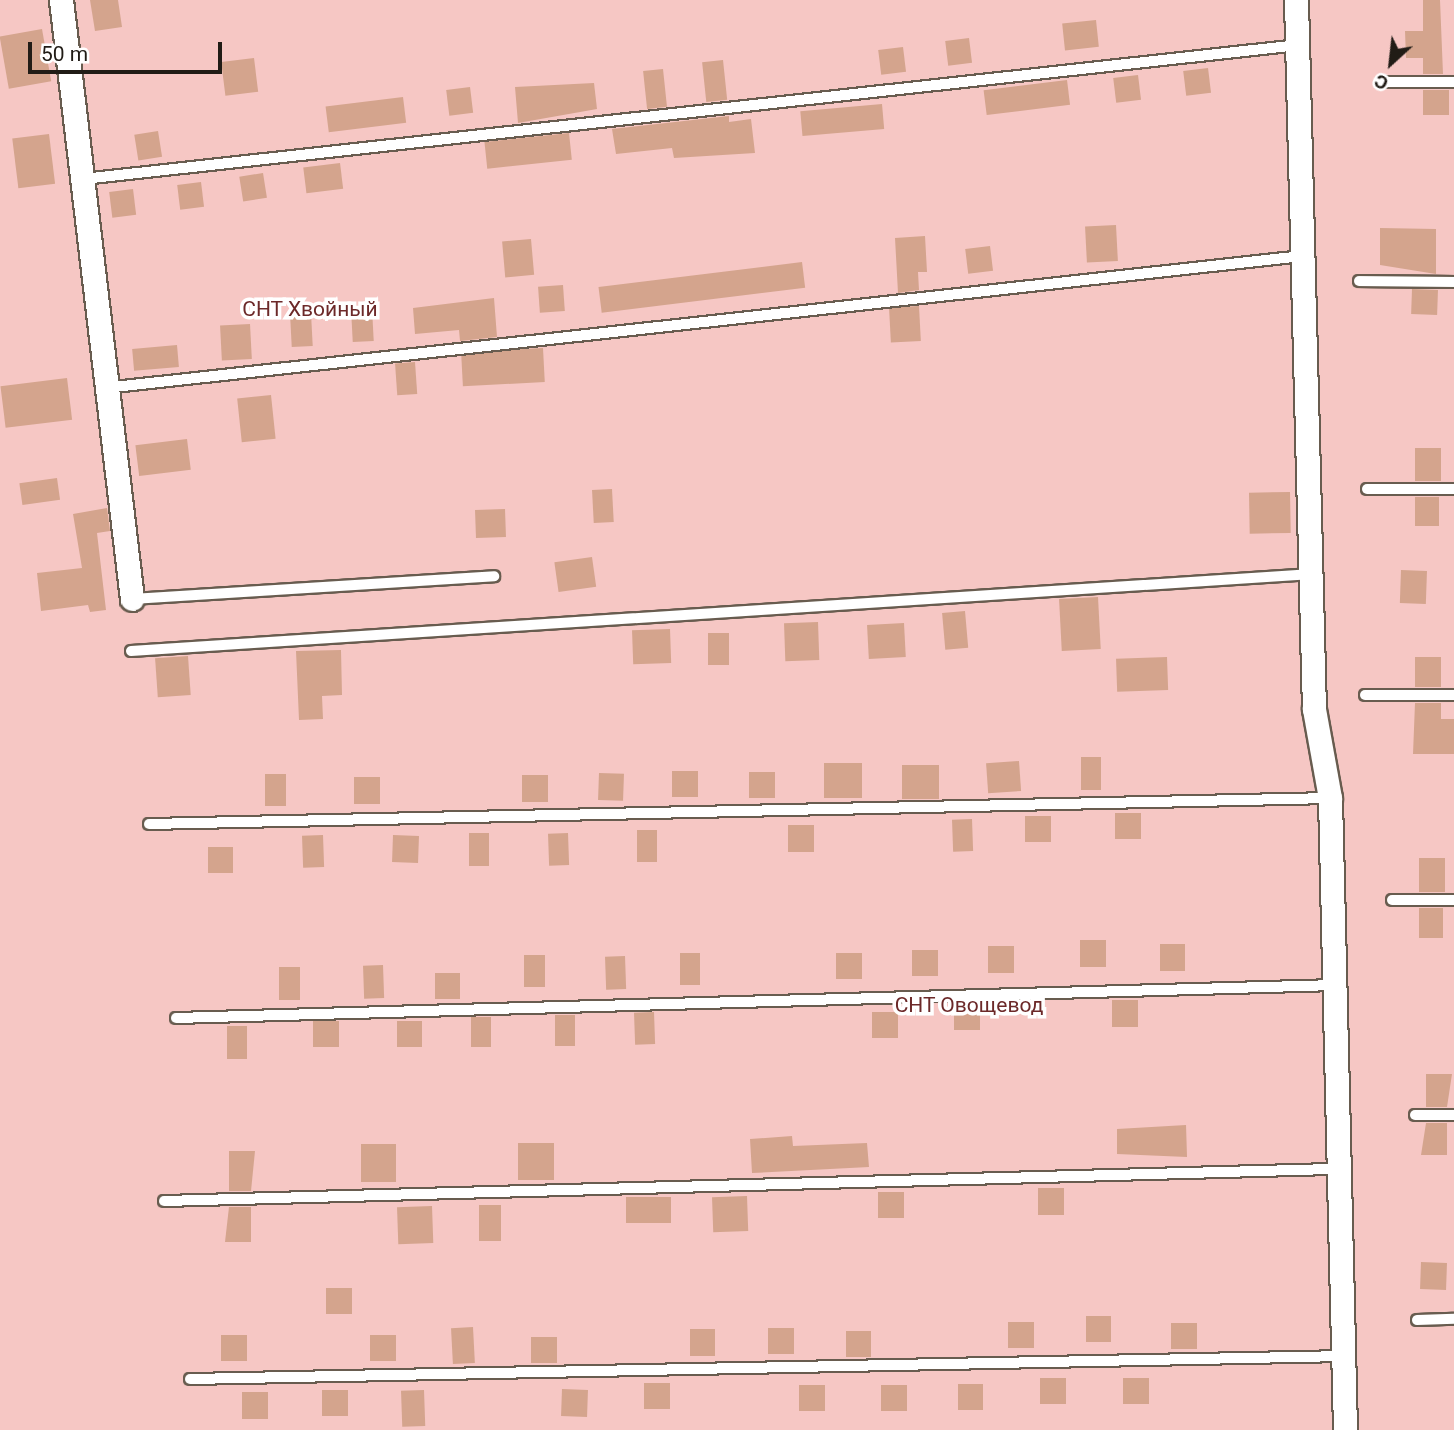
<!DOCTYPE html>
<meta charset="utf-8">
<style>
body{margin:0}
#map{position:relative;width:1454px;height:1430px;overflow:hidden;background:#efe1d1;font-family:Roboto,sans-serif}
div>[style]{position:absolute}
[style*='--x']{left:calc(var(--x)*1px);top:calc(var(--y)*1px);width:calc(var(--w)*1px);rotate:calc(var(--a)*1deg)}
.green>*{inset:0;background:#f6c7c4;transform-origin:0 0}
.building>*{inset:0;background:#d4a48d;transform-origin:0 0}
.roads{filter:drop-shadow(2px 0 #685c4f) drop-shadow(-2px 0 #685c4f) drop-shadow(0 2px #685c4f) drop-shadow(0 -2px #685c4f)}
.service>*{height:10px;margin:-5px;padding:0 5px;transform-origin:5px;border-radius:5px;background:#fff}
.minor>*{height:23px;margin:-11.5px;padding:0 11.5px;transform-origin:11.5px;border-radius:11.5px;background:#fff}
span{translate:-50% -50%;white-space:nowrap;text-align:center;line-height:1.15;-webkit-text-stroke:7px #fff;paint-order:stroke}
.park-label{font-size:21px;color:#6c2929}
.north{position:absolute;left:1356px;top:28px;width:70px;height:70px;-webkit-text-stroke:5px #fff;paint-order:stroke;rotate:207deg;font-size:19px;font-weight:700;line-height:28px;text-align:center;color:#211c16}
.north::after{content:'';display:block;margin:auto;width:24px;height:32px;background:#211c16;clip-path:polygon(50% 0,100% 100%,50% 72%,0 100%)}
.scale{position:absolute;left:28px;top:42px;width:194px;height:32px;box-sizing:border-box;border:4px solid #211c16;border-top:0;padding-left:9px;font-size:21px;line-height:24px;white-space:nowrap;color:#211c16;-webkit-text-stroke:5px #fff;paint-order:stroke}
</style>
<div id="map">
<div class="green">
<i style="left:0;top:0;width:1454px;height:1430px"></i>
</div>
<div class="building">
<i style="clip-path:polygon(90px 0,118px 0,122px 27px,95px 31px)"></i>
<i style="clip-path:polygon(1423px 0,1440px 0,1443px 74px,1423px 74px,1423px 58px,1406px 58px,1405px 31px,1423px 31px)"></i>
<i style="left:1096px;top:20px;width:27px;height:34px;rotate:84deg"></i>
<i style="left:42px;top:29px;width:53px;height:43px;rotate:80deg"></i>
<i style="left:969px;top:38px;width:25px;height:24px;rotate:83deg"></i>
<i style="left:903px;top:47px;width:25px;height:25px;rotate:83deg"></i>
<i style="left:254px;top:58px;width:34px;height:33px;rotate:83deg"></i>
<i style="left:723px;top:60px;width:40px;height:21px;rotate:84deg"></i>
<i style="left:1208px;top:68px;width:25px;height:25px;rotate:83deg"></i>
<i style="left:663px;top:69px;width:38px;height:20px;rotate:84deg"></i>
<i style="left:1138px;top:75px;width:25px;height:25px;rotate:83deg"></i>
<i style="left:1067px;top:80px;width:25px;height:84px;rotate:83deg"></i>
<i style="clip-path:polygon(594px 83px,597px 109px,518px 123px,515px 87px)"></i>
<i style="left:470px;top:87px;width:26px;height:24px;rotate:83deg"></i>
<i style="left:1423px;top:90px;width:26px;height:25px"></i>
<i style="left:403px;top:97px;width:26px;height:78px;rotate:83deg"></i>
<i style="left:882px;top:104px;width:25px;height:82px;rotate:85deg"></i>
<i style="clip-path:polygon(729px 116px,729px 122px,751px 119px,755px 153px,674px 158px,672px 148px,616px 154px,612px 129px)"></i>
<i style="left:158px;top:131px;width:26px;height:24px;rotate:81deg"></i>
<i style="left:569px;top:133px;width:27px;height:85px;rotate:84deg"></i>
<i style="left:49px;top:134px;width:50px;height:37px;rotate:83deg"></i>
<i style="left:340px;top:163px;width:26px;height:37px;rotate:83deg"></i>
<i style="left:263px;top:173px;width:25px;height:24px;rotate:81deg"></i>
<i style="left:201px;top:182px;width:25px;height:24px;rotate:83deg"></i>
<i style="left:133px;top:189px;width:26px;height:24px;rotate:83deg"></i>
<i style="left:1116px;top:225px;width:36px;height:31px;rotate:87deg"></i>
<i style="clip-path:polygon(1380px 228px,1436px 229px,1436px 274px,1380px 265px)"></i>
<i style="clip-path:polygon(925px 236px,927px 272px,918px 272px,919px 290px,898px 293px,895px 238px)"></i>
<i style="left:531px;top:239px;width:36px;height:29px;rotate:85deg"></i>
<i style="left:990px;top:246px;width:25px;height:25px;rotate:83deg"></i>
<i style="left:802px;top:262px;width:26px;height:205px;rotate:83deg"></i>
<i style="left:563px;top:285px;width:26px;height:25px;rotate:86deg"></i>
<i style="left:1412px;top:289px;width:26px;height:25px;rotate:2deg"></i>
<i style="clip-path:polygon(494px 298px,497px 337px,460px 341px,459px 330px,415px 334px,413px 308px)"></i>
<i style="left:919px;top:306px;width:35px;height:30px;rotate:87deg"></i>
<i style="left:372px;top:308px;width:33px;height:21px;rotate:87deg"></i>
<i style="left:311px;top:313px;width:33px;height:21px;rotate:87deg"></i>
<i style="left:250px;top:324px;width:35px;height:30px;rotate:87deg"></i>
<i style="left:177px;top:345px;width:22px;height:45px;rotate:85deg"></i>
<i style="left:543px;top:348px;width:34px;height:82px;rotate:87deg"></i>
<i style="left:415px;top:362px;width:32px;height:20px;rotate:86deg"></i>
<i style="left:67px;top:378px;width:42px;height:67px;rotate:83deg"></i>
<i style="left:271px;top:395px;width:44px;height:34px;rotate:84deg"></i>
<i style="left:187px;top:439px;width:31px;height:52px;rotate:83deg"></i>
<i style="left:1415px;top:448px;width:26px;height:33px"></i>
<i style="left:57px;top:478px;width:22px;height:38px;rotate:82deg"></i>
<i style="left:612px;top:489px;width:33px;height:20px;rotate:87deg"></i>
<i style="left:1290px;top:492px;width:41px;height:41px;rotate:89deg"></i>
<i style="left:1439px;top:497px;width:29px;height:24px;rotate:90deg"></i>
<i style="clip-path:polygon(107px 508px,110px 531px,97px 533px,106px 610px,90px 612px,88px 605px,41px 611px,37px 573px,82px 568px,73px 514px)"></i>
<i style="left:505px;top:509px;width:28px;height:30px;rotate:88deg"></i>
<i style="left:592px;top:557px;width:30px;height:38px;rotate:82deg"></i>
<i style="left:1401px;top:570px;width:26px;height:33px;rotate:2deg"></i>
<i style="left:1098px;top:597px;width:52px;height:39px;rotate:87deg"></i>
<i style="left:965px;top:611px;width:37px;height:23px;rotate:85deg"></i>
<i style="left:818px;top:622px;width:38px;height:34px;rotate:88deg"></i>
<i style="left:904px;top:623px;width:34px;height:37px;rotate:87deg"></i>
<i style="left:670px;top:629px;width:34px;height:38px;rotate:88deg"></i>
<i style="left:708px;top:633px;width:21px;height:32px"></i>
<i style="clip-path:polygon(341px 650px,342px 695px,322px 696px,323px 719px,299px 720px,296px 651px)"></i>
<i style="left:188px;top:656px;width:39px;height:33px;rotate:86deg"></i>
<i style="left:1167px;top:657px;width:33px;height:51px;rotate:88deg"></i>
<i style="left:1415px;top:657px;width:26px;height:30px"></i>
<i style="clip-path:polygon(1415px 703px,1441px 703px,1441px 719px,1454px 719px,1454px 754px,1413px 754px)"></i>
<i style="left:1081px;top:757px;width:20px;height:33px"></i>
<i style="left:1019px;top:761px;width:30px;height:33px;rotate:86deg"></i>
<i style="left:824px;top:763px;width:38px;height:35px"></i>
<i style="left:902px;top:765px;width:37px;height:34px"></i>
<i style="left:672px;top:771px;width:26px;height:26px"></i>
<i style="left:749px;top:772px;width:26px;height:26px"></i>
<i style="left:599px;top:773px;width:25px;height:27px;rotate:2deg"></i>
<i style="left:265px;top:774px;width:21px;height:32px"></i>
<i style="left:522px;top:775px;width:26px;height:27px"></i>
<i style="left:354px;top:777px;width:26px;height:27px"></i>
<i style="left:1115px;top:813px;width:26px;height:26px"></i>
<i style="left:1025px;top:816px;width:26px;height:26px"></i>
<i style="left:972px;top:819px;width:32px;height:20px;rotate:88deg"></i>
<i style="left:788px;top:825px;width:26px;height:27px"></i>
<i style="left:637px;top:830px;width:20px;height:32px"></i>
<i style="left:469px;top:833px;width:20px;height:33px"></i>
<i style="left:568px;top:833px;width:32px;height:20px;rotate:88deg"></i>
<i style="left:323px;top:835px;width:32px;height:21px;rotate:88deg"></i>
<i style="left:393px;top:835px;width:26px;height:27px;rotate:2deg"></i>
<i style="left:208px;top:847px;width:25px;height:26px"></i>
<i style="left:1419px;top:858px;width:26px;height:34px"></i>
<i style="left:1419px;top:908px;width:24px;height:30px"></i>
<i style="left:1080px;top:940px;width:26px;height:27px"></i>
<i style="left:1160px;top:944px;width:25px;height:27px"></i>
<i style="left:988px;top:946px;width:26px;height:27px"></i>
<i style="left:912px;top:950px;width:26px;height:26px"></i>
<i style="left:680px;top:953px;width:20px;height:32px"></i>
<i style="left:836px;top:953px;width:26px;height:26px"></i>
<i style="left:524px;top:955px;width:21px;height:32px"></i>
<i style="left:625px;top:956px;width:33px;height:20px;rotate:88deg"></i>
<i style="left:383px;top:965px;width:33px;height:20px;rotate:88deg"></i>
<i style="left:300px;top:967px;width:33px;height:21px;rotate:90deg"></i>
<i style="left:435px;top:973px;width:25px;height:26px"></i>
<i style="left:1112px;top:1000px;width:26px;height:27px"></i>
<i style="clip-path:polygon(963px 1003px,980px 1003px,980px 1030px,954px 1030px,954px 1004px)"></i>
<i style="left:654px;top:1012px;width:32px;height:20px;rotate:88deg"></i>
<i style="left:872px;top:1012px;width:26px;height:26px"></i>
<i style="left:555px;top:1015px;width:20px;height:31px"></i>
<i style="left:471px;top:1017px;width:20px;height:30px"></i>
<i style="left:339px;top:1021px;width:26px;height:26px;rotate:90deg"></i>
<i style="left:397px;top:1021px;width:25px;height:26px"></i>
<i style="left:227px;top:1026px;width:20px;height:33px"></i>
<i style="clip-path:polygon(1426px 1074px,1452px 1074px,1447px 1107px,1426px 1107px)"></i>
<i style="clip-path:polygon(1426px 1123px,1447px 1123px,1447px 1155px,1421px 1155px)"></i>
<i style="clip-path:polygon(1186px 1125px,1187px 1157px,1117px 1154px,1117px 1129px)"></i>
<i style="clip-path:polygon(792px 1136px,793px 1146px,867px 1143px,869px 1167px,752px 1173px,750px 1139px)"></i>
<i style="left:554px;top:1143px;width:37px;height:36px;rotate:90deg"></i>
<i style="left:361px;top:1144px;width:35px;height:38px"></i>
<i style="clip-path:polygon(229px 1151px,255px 1151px,251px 1191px,229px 1191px)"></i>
<i style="left:1038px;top:1188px;width:26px;height:27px"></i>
<i style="left:878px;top:1192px;width:26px;height:26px"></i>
<i style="left:747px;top:1196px;width:35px;height:35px;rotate:88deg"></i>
<i style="left:626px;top:1197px;width:45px;height:26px"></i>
<i style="left:479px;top:1205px;width:22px;height:36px"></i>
<i style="left:432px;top:1206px;width:37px;height:35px;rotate:88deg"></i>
<i style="clip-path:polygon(229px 1207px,251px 1207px,251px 1242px,225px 1242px)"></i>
<i style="left:1421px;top:1262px;width:26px;height:27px;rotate:2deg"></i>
<i style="left:326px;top:1288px;width:26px;height:26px"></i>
<i style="left:1086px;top:1316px;width:25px;height:26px"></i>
<i style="left:1008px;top:1322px;width:26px;height:26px"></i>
<i style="left:1171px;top:1323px;width:26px;height:26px"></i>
<i style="left:473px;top:1327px;width:36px;height:22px;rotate:87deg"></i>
<i style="left:768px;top:1328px;width:26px;height:26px"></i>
<i style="left:690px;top:1329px;width:25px;height:27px"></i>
<i style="left:846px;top:1331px;width:25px;height:26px"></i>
<i style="left:221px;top:1335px;width:26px;height:26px"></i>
<i style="left:370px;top:1335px;width:26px;height:26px"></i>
<i style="left:531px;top:1337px;width:26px;height:26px"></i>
<i style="left:1040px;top:1378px;width:26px;height:26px"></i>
<i style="left:1123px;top:1378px;width:26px;height:26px"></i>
<i style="left:644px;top:1383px;width:26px;height:26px"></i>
<i style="left:958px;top:1384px;width:25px;height:26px"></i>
<i style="left:799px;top:1385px;width:26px;height:26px"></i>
<i style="left:881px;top:1385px;width:26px;height:26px"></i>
<i style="left:562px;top:1389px;width:26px;height:27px;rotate:2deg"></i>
<i style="left:322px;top:1390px;width:26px;height:26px"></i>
<i style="left:424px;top:1390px;width:36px;height:23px;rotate:88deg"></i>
<i style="left:242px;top:1392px;width:26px;height:27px"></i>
</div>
<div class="roads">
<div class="service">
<i style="--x:1382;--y:82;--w:72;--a:0"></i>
<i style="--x:83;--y:179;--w:1222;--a:-6.29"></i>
<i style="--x:1359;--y:281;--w:95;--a:0.6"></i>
<i style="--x:105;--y:388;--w:1205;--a:-6.29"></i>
<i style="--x:1367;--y:489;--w:87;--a:0"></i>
<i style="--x:132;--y:599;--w:363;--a:-3.6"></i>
<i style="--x:131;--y:651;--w:1184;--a:-3.73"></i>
<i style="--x:1365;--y:695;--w:89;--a:0"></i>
<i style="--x:149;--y:824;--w:1181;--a:-1.26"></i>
<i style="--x:1392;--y:900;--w:62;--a:0"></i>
<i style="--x:176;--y:1018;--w:1158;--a:-1.63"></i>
<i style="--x:1415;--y:1115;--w:39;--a:0"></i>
<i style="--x:164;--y:1201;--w:1171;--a:-1.57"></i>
<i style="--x:1417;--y:1320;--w:37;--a:-2"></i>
<i style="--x:190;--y:1379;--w:1155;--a:-1.14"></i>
</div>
<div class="minor">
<i style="--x:61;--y:0;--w:603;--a:83.24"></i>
<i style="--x:1296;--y:0;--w:709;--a:88.55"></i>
<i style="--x:1314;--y:709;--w:90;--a:79.8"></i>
<i style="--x:1330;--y:798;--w:632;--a:88.64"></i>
</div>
</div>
<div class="park-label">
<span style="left:310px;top:309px">СНТ Хвойный</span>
<span style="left:969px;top:1005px">СНТ Овощевод</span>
</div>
<div class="north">С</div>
<div class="scale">50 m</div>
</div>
